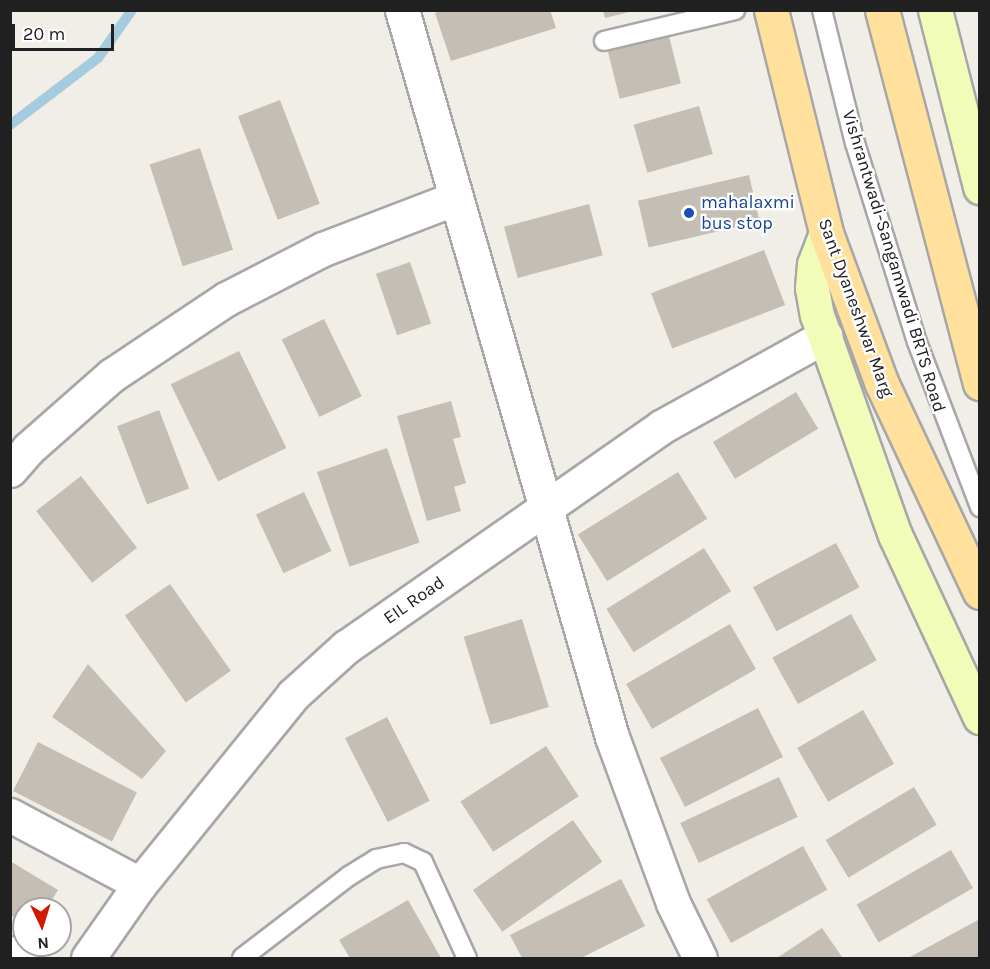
<!DOCTYPE html>
<style>
body{margin:0}
#map{position:relative;width:990px;height:969px;overflow:hidden;background:#f0eee6;font-family:Karla,sans-serif}
div>[style]{position:absolute}
[style*='--x']{left:calc(var(--x)*1px);top:calc(var(--y)*1px);width:calc(var(--w)*1px);rotate:calc(var(--a)*1deg)}
.stream>*{height:10px;margin:-5px;padding:0 5px;transform-origin:5px;border-radius:5px;background:#a5cbdf}
.building>*{inset:0;background:#c5beb5;transform-origin:0 0}
.roads{filter:drop-shadow(2px 0 #a7a7a7) drop-shadow(-2px 0 #a7a7a7) drop-shadow(0 2px #a7a7a7) drop-shadow(0 -2px #a7a7a7)}
.lane>*{height:18px;margin:-9px;padding:0 9px;transform-origin:9px;border-radius:9px;background:#fff}
.street>*{height:33px;margin:-16.5px;padding:0 16.5px;transform-origin:16.5px;border-radius:16.5px;background:#fff}
.secondary>*{height:33px;margin:-16.5px;padding:0 16.5px;transform-origin:16.5px;border-radius:16.5px;background:#f0fcb8}
.primary>*{height:33px;margin:-16.5px;padding:0 16.5px;transform-origin:16.5px;border-radius:16.5px;background:#ffe09c}
.dots>*{width:16px;height:16px;translate:-50% -50%;box-sizing:border-box;border:3px solid #fff;border-radius:50%}
span{translate:-50% -50%;white-space:nowrap;text-align:center;line-height:1.15;-webkit-text-stroke:4.5px #fff;paint-order:stroke}
.transit-label{font-size:18px;color:#164399}
.left{translate:0 -50%;text-align:left}
.street-label{font-size:18px;color:#202020}
.frame{position:absolute;inset:0;border:12px solid #202020;pointer-events:none}
.north{position:absolute;left:12px;top:897px;width:60px;height:60px;box-sizing:border-box;background:#fff;border:2px solid #a6a6a6;border-radius:50%;rotate:176deg;font-size:16px;font-weight:700;line-height:24px;text-align:center;color:#202020}
.north::after{content:'';display:block;margin:auto;width:21px;height:27px;background:#cf1900;clip-path:polygon(50% 0,100% 100%,50% 72%,0 100%)}
.scale{position:absolute;left:12px;top:24px;width:102px;height:27px;box-sizing:border-box;border:3px solid #202020;border-top:0;padding-left:8px;font-size:18px;line-height:21px;white-space:nowrap;color:#202020;-webkit-text-stroke:4px #fff;paint-order:stroke}
</style>
<div id="map">
<div class="stream">
<i style="--x:10;--y:125;--w:111;--a:-37.3"></i>
<i style="--x:98;--y:58;--w:59;--a:-54.7"></i>
</div>
<div class="building">
<i style="clip-path:polygon(443px 10px,550px 10px,556px 28px,451px 61px,435px 13px)"></i>
<i style="clip-path:polygon(603px 10px,633px 10px,633px 11px,605px 18px)"></i>
<i style="left:669px;top:36px;width:49px;height:63px;rotate:76deg"></i>
<i style="left:280px;top:100px;width:111px;height:45px;rotate:69deg"></i>
<i style="left:699px;top:106px;width:50px;height:68px;rotate:74deg"></i>
<i style="left:200px;top:148px;width:107px;height:53px;rotate:72deg"></i>
<i style="left:749px;top:175px;width:48px;height:114px;rotate:77deg"></i>
<i style="left:589px;top:204px;width:53px;height:88px;rotate:75deg"></i>
<i style="left:764px;top:250px;width:59px;height:121px;rotate:69deg"></i>
<i style="left:410px;top:262px;width:65px;height:36px;rotate:71deg"></i>
<i style="left:324px;top:319px;width:86px;height:47px;rotate:64deg"></i>
<i style="left:239px;top:351px;width:108px;height:76px;rotate:64deg"></i>
<i style="left:796px;top:392px;width:43px;height:97px;rotate:59deg"></i>
<i style="clip-path:polygon(451px 401px,461px 437px,453px 439px,466px 483px,454px 487px,461px 511px,427px 521px,397px 416px)"></i>
<i style="left:159px;top:410px;width:84px;height:45px;rotate:69deg"></i>
<i style="left:387px;top:448px;width:100px;height:74px;rotate:71deg"></i>
<i style="left:678px;top:472px;width:55px;height:118px;rotate:58deg"></i>
<i style="left:81px;top:476px;width:91px;height:57px;rotate:52deg"></i>
<i style="left:304px;top:492px;width:65px;height:53px;rotate:65deg"></i>
<i style="left:836px;top:543px;width:50px;height:94px;rotate:62deg"></i>
<i style="left:704px;top:548px;width:51px;height:115px;rotate:58deg"></i>
<i style="left:170px;top:584px;width:106px;height:55px;rotate:55deg"></i>
<i style="left:851px;top:614px;width:53px;height:90px;rotate:61deg"></i>
<i style="left:522px;top:619px;width:92px;height:61px;rotate:73deg"></i>
<i style="left:730px;top:624px;width:52px;height:120px;rotate:60deg"></i>
<i style="clip-path:polygon(88px 664px,166px 751px,142px 779px,52px 717px)"></i>
<i style="left:758px;top:708px;width:55px;height:110px;rotate:63deg"></i>
<i style="left:863px;top:710px;width:62px;height:76px;rotate:60deg"></i>
<i style="left:387px;top:717px;width:94px;height:47px;rotate:63deg"></i>
<i style="left:38px;top:742px;width:111px;height:55px;rotate:27deg"></i>
<i style="left:546px;top:746px;width:60px;height:102px;rotate:57deg"></i>
<i style="left:779px;top:777px;width:44px;height:109px;rotate:65deg"></i>
<i style="left:914px;top:787px;width:44px;height:103px;rotate:59deg"></i>
<i style="left:573px;top:820px;width:51px;height:122px;rotate:55deg"></i>
<i style="left:803px;top:846px;width:50px;height:110px;rotate:61deg"></i>
<i style="left:951px;top:850px;width:44px;height:109px;rotate:60deg"></i>
<i style="clip-path:polygon(10px 861px,58px 890px,46px 909px,24px 909px,24px 923px,10px 915px)"></i>
<i style="clip-path:polygon(621px 879px,645px 926px,581px 958px,522px 958px,510px 935px)"></i>
<i style="clip-path:polygon(408px 900px,441px 958px,350px 958px,339px 940px)"></i>
<i style="clip-path:polygon(978px 920px,980px 958px,908px 958px)"></i>
<i style="clip-path:polygon(822px 928px,842px 957px,777px 958px)"></i>
</div>
<div class="roads">
<div class="lane">
<i style="--x:822;--y:10;--w:137;--a:76.1"></i>
<i style="--x:855;--y:143;--w:208;--a:72.7"></i>
<i style="--x:917;--y:342;--w:177;--a:69.1"></i>
<i style="--x:604;--y:41;--w:135;--a:-13.3"></i>
<i style="--x:242;--y:958;--w:135;--a:-37.5"></i>
<i style="--x:349;--y:876;--w:32;--a:-32"></i>
<i style="--x:376;--y:859;--w:29;--a:-12"></i>
<i style="--x:404;--y:853;--w:21;--a:25"></i>
<i style="--x:423;--y:862;--w:106;--a:65.4"></i>
</div>
<div class="street">
<i style="--x:402;--y:10;--w:757;--a:73.89"></i>
<i style="--x:612;--y:737;--w:177;--a:69.8"></i>
<i style="--x:673;--y:903;--w:61;--a:63.9"></i>
<i style="--x:10;--y:470;--w:28;--a:-49"></i>
<i style="--x:28;--y:449;--w:112;--a:-41.4"></i>
<i style="--x:112;--y:375;--w:137;--a:-33.7"></i>
<i style="--x:226;--y:299;--w:109;--a:-27.3"></i>
<i style="--x:323;--y:249;--w:142;--a:-21"></i>
<i style="--x:10;--y:815;--w:147;--a:28"></i>
<i style="--x:10;--y:953;--w:12;--a:24"></i>
<i style="--x:88;--y:958;--w:90;--a:-54.9"></i>
<i style="--x:140;--y:884;--w:243;--a:-51"></i>
<i style="--x:293;--y:695;--w:72;--a:-42.2"></i>
<i style="--x:346;--y:647;--w:384;--a:-34.9"></i>
<i style="--x:661;--y:427;--w:188;--a:-29"></i>
</div>
<div class="secondary">
<i style="--x:935;--y:10;--w:183;--a:75.7"></i>
<i style="--x:826;--y:233;--w:33;--a:111"></i>
<i style="--x:814;--y:264;--w:24;--a:95"></i>
<i style="--x:812;--y:288;--w:27;--a:80"></i>
<i style="--x:817;--y:315;--w:233;--a:70.5"></i>
<i style="--x:895;--y:535;--w:201;--a:65"></i>
</div>
<div class="primary">
<i style="--x:771;--y:10;--w:230;--a:76.1"></i>
<i style="--x:826;--y:233;--w:159;--a:69.7"></i>
<i style="--x:881;--y:382;--w:232;--a:64.8"></i>
<i style="--x:882;--y:10;--w:386;--a:75.3"></i>
</div>
</div>
<div class="dots">
<i style="left:689px;top:213px;background:#1a4fb4"></i>
</div>
<div class="transit-label">
<span class="left" style="left:701px;top:213px">mahalaxmi<br>bus stop</span>
</div>
<div class="street-label">
<span style="left:894px;top:261px;rotate:73deg">Vishrantwadi-Sangamwadi BRTS Road</span>
<span style="left:856px;top:308px;rotate:70deg">Sant Dyaneshwar Marg</span>
<span style="left:414px;top:600px;rotate:-35deg">EIL Road</span>
</div>
<div class="frame"></div>
<div class="north">N</div>
<div class="scale">20 m</div>
</div>
